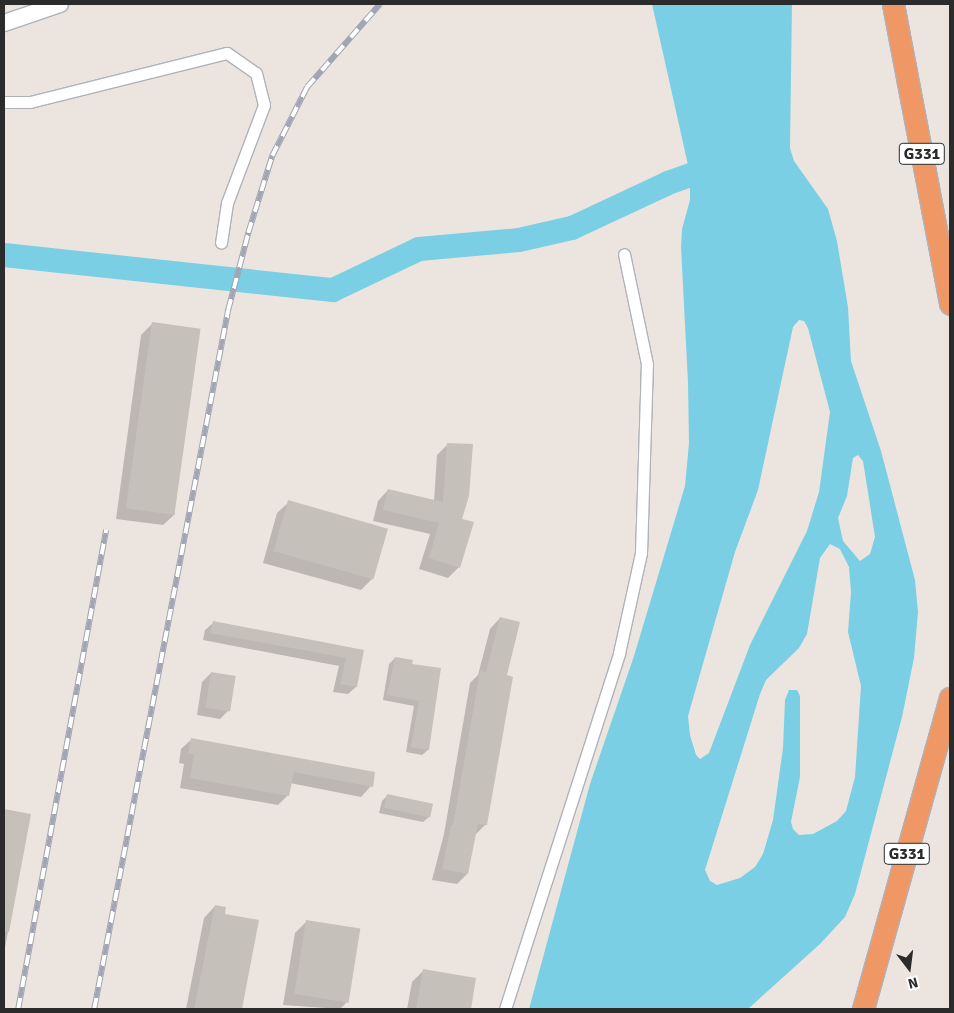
<!DOCTYPE html>
<style>
body{margin:0}
#map{position:relative;width:954px;height:1013px;overflow:hidden;background:#ece5df;font-family:Signika,sans-serif}
div>[style]{position:absolute}
[style*='--x']{left:calc(var(--x)*1px);top:calc(var(--y)*1px);width:calc(var(--w)*1px);rotate:calc(var(--a)*1deg)}
.water>*{inset:0;background:#7bcfe4}
.shadow>*{inset:0;background:#0003}
.river>*{height:24px;margin:-12px;padding:0 12px;transform-origin:12px;border-radius:12px;background:#7bcfe4}
.building>*{inset:0;background:#c5c0ba;transform-origin:0 0}
.roads{filter:drop-shadow(1px 0 #afb2ba) drop-shadow(-1px 0 #afb2ba) drop-shadow(0 1px #afb2ba) drop-shadow(0 -1px #afb2ba)}
.street>*{height:11px;margin:-5.5px;padding:0 5.5px;transform-origin:5.5px;border-radius:5.5px;background:#fff}
.secondary>*{height:16px;margin:-8px;padding:0 8px;transform-origin:8px;border-radius:8px;background:#fff}
.highway>*{height:21px;margin:-10.5px;padding:0 10.5px;transform-origin:10.5px;border-radius:10.5px;background:#f09865}
.rail>*{height:5.5px;margin-top:-2.75px;transform-origin:0;background:repeating-linear-gradient(90deg,#fff 0 11px,#a2a6b4 0 22px);box-sizing:border-box;border-block:1px solid #a2a6b4}
span{translate:-50% -50%;white-space:nowrap;text-align:center;line-height:1.15;-webkit-text-stroke:4px #fff;paint-order:stroke}
.shield-label span{padding:1px 4px;background:#fff;border:1px solid;border-radius:4px;-webkit-text-stroke-width:0}
.shield-label{font-size:16px;color:#2b2b2b;font-weight:700}
.frame{position:absolute;inset:0;border:5px solid #2b2b2b;pointer-events:none}
.north{position:absolute;left:884px;top:943px;width:50px;height:50px;-webkit-text-stroke:4px #fff;paint-order:stroke;rotate:165deg;font-size:14px;font-weight:700;line-height:20px;text-align:center;color:#2b2b2b}
.north::after{content:'';display:block;margin:auto;width:18px;height:22px;background:#2b2b2b;clip-path:polygon(50% 0,100% 100%,50% 72%,0 100%)}
</style>
<div id="map">
<div class="water">
<i style="clip-path:polygon(evenodd,652px 4px,792px 4px,790px 148px,794px 161px,828px 209px,837px 241px,848px 307px,851px 361px,881px 451px,915px 580px,918px 612px,914px 658px,902px 717px,855px 894px,845px 917px,820px 944px,748px 1009px,529px 1009px,590px 784px,634px 656px,685px 486px,689px 443px,688px 383px,681px 247px,682px 229px,690px 200px,690px 174px,652px 4px,799px 320px,804px 321px,808px 328px,830px 412px,819px 492px,807px 531px,750px 645px,709px 753px,700px 759px,696px 755px,690px 735px,688px 716px,735px 552px,758px 490px,793px 327px,799px 320px,652px 4px,858px 455px,863px 461px,875px 537px,870px 554px,860px 561px,843px 541px,838px 518px,847px 496px,853px 458px,858px 455px,652px 4px,830px 544px,840px 549px,849px 567px,851px 592px,848px 632px,861px 686px,855px 777px,846px 811px,837px 821px,813px 834px,799px 835px,793px 829px,791px 822px,800px 777px,800px 696px,797px 690px,789px 690px,785px 700px,783px 748px,773px 820px,763px 854px,755px 867px,740px 878px,717px 885px,710px 881px,705px 870px,760px 694px,766px 680px,799px 648px,807px 634px,820px 558px,830px 544px)"></i>
</div>
<div class="shadow">
<i style="clip-path:polygon(152px 324px,175px 514px,163px 525px,116px 519px,141px 335px)"></i>
<i style="clip-path:polygon(448px 444px,461px 520px,459px 567px,448px 578px,419px 569px,430px 534px,373px 521px,378px 501px,388px 490px,434px 501px,437px 455px)"></i>
<i style="clip-path:polygon(289px 502px,373px 578px,361px 590px,263px 563px,277px 513px)"></i>
<i style="clip-path:polygon(500px 618px,505px 676px,486px 824px,475px 835px,467px 874px,457px 884px,432px 880px,444px 834px,470px 683px,478px 675px,490px 629px)"></i>
<i style="clip-path:polygon(213px 623px,363px 651px,356px 687px,348px 694px,333px 692px,339px 666px,203px 640px,205px 630px)"></i>
<i style="clip-path:polygon(395px 658px,411px 665px,439px 669px,428px 750px,422px 755px,406px 752px,414px 706px,383px 700px,389px 664px)"></i>
<i style="clip-path:polygon(211px 673px,229px 710px,220px 719px,197px 715px,202px 682px)"></i>
<i style="clip-path:polygon(192px 739px,371px 786px,361px 797px,290px 783px,288px 795px,278px 805px,180px 788px,184px 764px,179px 763px,181px 749px)"></i>
<i style="clip-path:polygon(387px 796px,431px 805px,429px 817px,423px 822px,379px 813px,382px 801px)"></i>
<i style="clip-path:polygon(4px 810px,30px 815px,4px 953px)"></i>
<i style="clip-path:polygon(215px 906px,223px 915px,258px 921px,241px 1009px,186px 1009px,204px 918px)"></i>
<i style="clip-path:polygon(307px 921px,347px 1002px,340px 1009px,283px 1005px,295px 933px)"></i>
<i style="clip-path:polygon(423px 971px,474px 979px,469px 1009px,407px 1009px,412px 982px)"></i>
</div>
<div class="river">
<i style="--x:4;--y:255;--w:331;--a:6.1"></i>
<i style="--x:333;--y:290;--w:95;--a:-25.5"></i>
<i style="--x:419;--y:249;--w:100;--a:-5.1"></i>
<i style="--x:519;--y:240;--w:54;--a:-12.8"></i>
<i style="--x:572;--y:228;--w:106;--a:-25.1"></i>
<i style="--x:668;--y:183;--w:56;--a:-19.7"></i>
</div>
<div class="building">
<i style="left:152px;top:322px;width:49px;height:188px;rotate:8deg"></i>
<i style="clip-path:polygon(447px 443px,473px 444px,469px 496px,462px 519px,474px 522px,460px 568px,429px 558px,439px 523px,383px 510px,388px 489px,443px 502px)"></i>
<i style="left:288px;top:500px;width:104px;height:53px;rotate:16deg"></i>
<i style="clip-path:polygon(500px 617px,520px 622px,507px 675px,513px 677px,487px 825px,478px 824px,468px 874px,442px 869px,451px 825px,453px 825px,480px 671px,486px 672px)"></i>
<i style="clip-path:polygon(213px 621px,364px 650px,357px 687px,340px 684px,346px 658px,210px 633px)"></i>
<i style="clip-path:polygon(395px 657px,413px 660px,412px 664px,441px 668px,429px 750px,411px 747px,419px 701px,387px 695px)"></i>
<i style="left:211px;top:672px;width:25px;height:36px;rotate:9deg"></i>
<i style="clip-path:polygon(191px 738px,375px 772px,373px 787px,294px 772px,289px 796px,190px 778px,194px 754px,188px 753px)"></i>
<i style="left:387px;top:794px;width:47px;height:14px;rotate:12deg"></i>
<i style="clip-path:polygon(4px 809px,31px 814px,9px 932px,4px 931px)"></i>
<i style="clip-path:polygon(215px 905px,226px 907px,225px 914px,259px 920px,242px 1009px,194px 1009px)"></i>
<i style="left:306px;top:920px;width:55px;height:75px;rotate:9deg"></i>
<i style="clip-path:polygon(423px 969px,476px 978px,471px 1009px,416px 1009px)"></i>
</div>
<div class="roads">
<div class="street">
<i style="--x:4;--y:102;--w:26;--a:0"></i>
<i style="--x:30;--y:102;--w:203;--a:-14"></i>
<i style="--x:227;--y:53;--w:35;--a:35"></i>
<i style="--x:256;--y:73;--w:33;--a:76"></i>
<i style="--x:264;--y:105;--w:105;--a:110.7"></i>
<i style="--x:227;--y:203;--w:40;--a:98.5"></i>
<i style="--x:505;--y:1009;--w:374;--a:-72.2"></i>
<i style="--x:619;--y:653;--w:102;--a:-77.6"></i>
<i style="--x:641;--y:553;--w:189;--a:-88.2"></i>
<i style="--x:647;--y:364;--w:112;--a:-101.8"></i>
</div>
<div class="secondary">
<i style="--x:4;--y:23;--w:59;--a:-18.7"></i>
</div>
<div class="highway">
<i style="--x:893;--y:4;--w:305;--a:79.2"></i>
<i style="--x:863;--y:1009;--w:323;--a:-74.4"></i>
</div>
</div>
<div class="rail">
<i style="--x:18;--y:1009;--w:487;--a:-79.6"></i>
<i style="--x:94;--y:1009;--w:712;--a:-79.15"></i>
<i style="--x:228;--y:310;--w:80;--a:-75.4"></i>
<i style="--x:248;--y:233;--w:81;--a:-72.7"></i>
<i style="--x:272;--y:156;--w:77;--a:-63.1"></i>
<i style="--x:307;--y:87;--w:111;--a:-48.7"></i>
</div>
<div class="shield-label">
<span style="left:922px;top:154px">G331</span>
<span style="left:907px;top:854px">G331</span>
</div>
<div class="frame"></div>
<div class="north">N</div>
</div>
